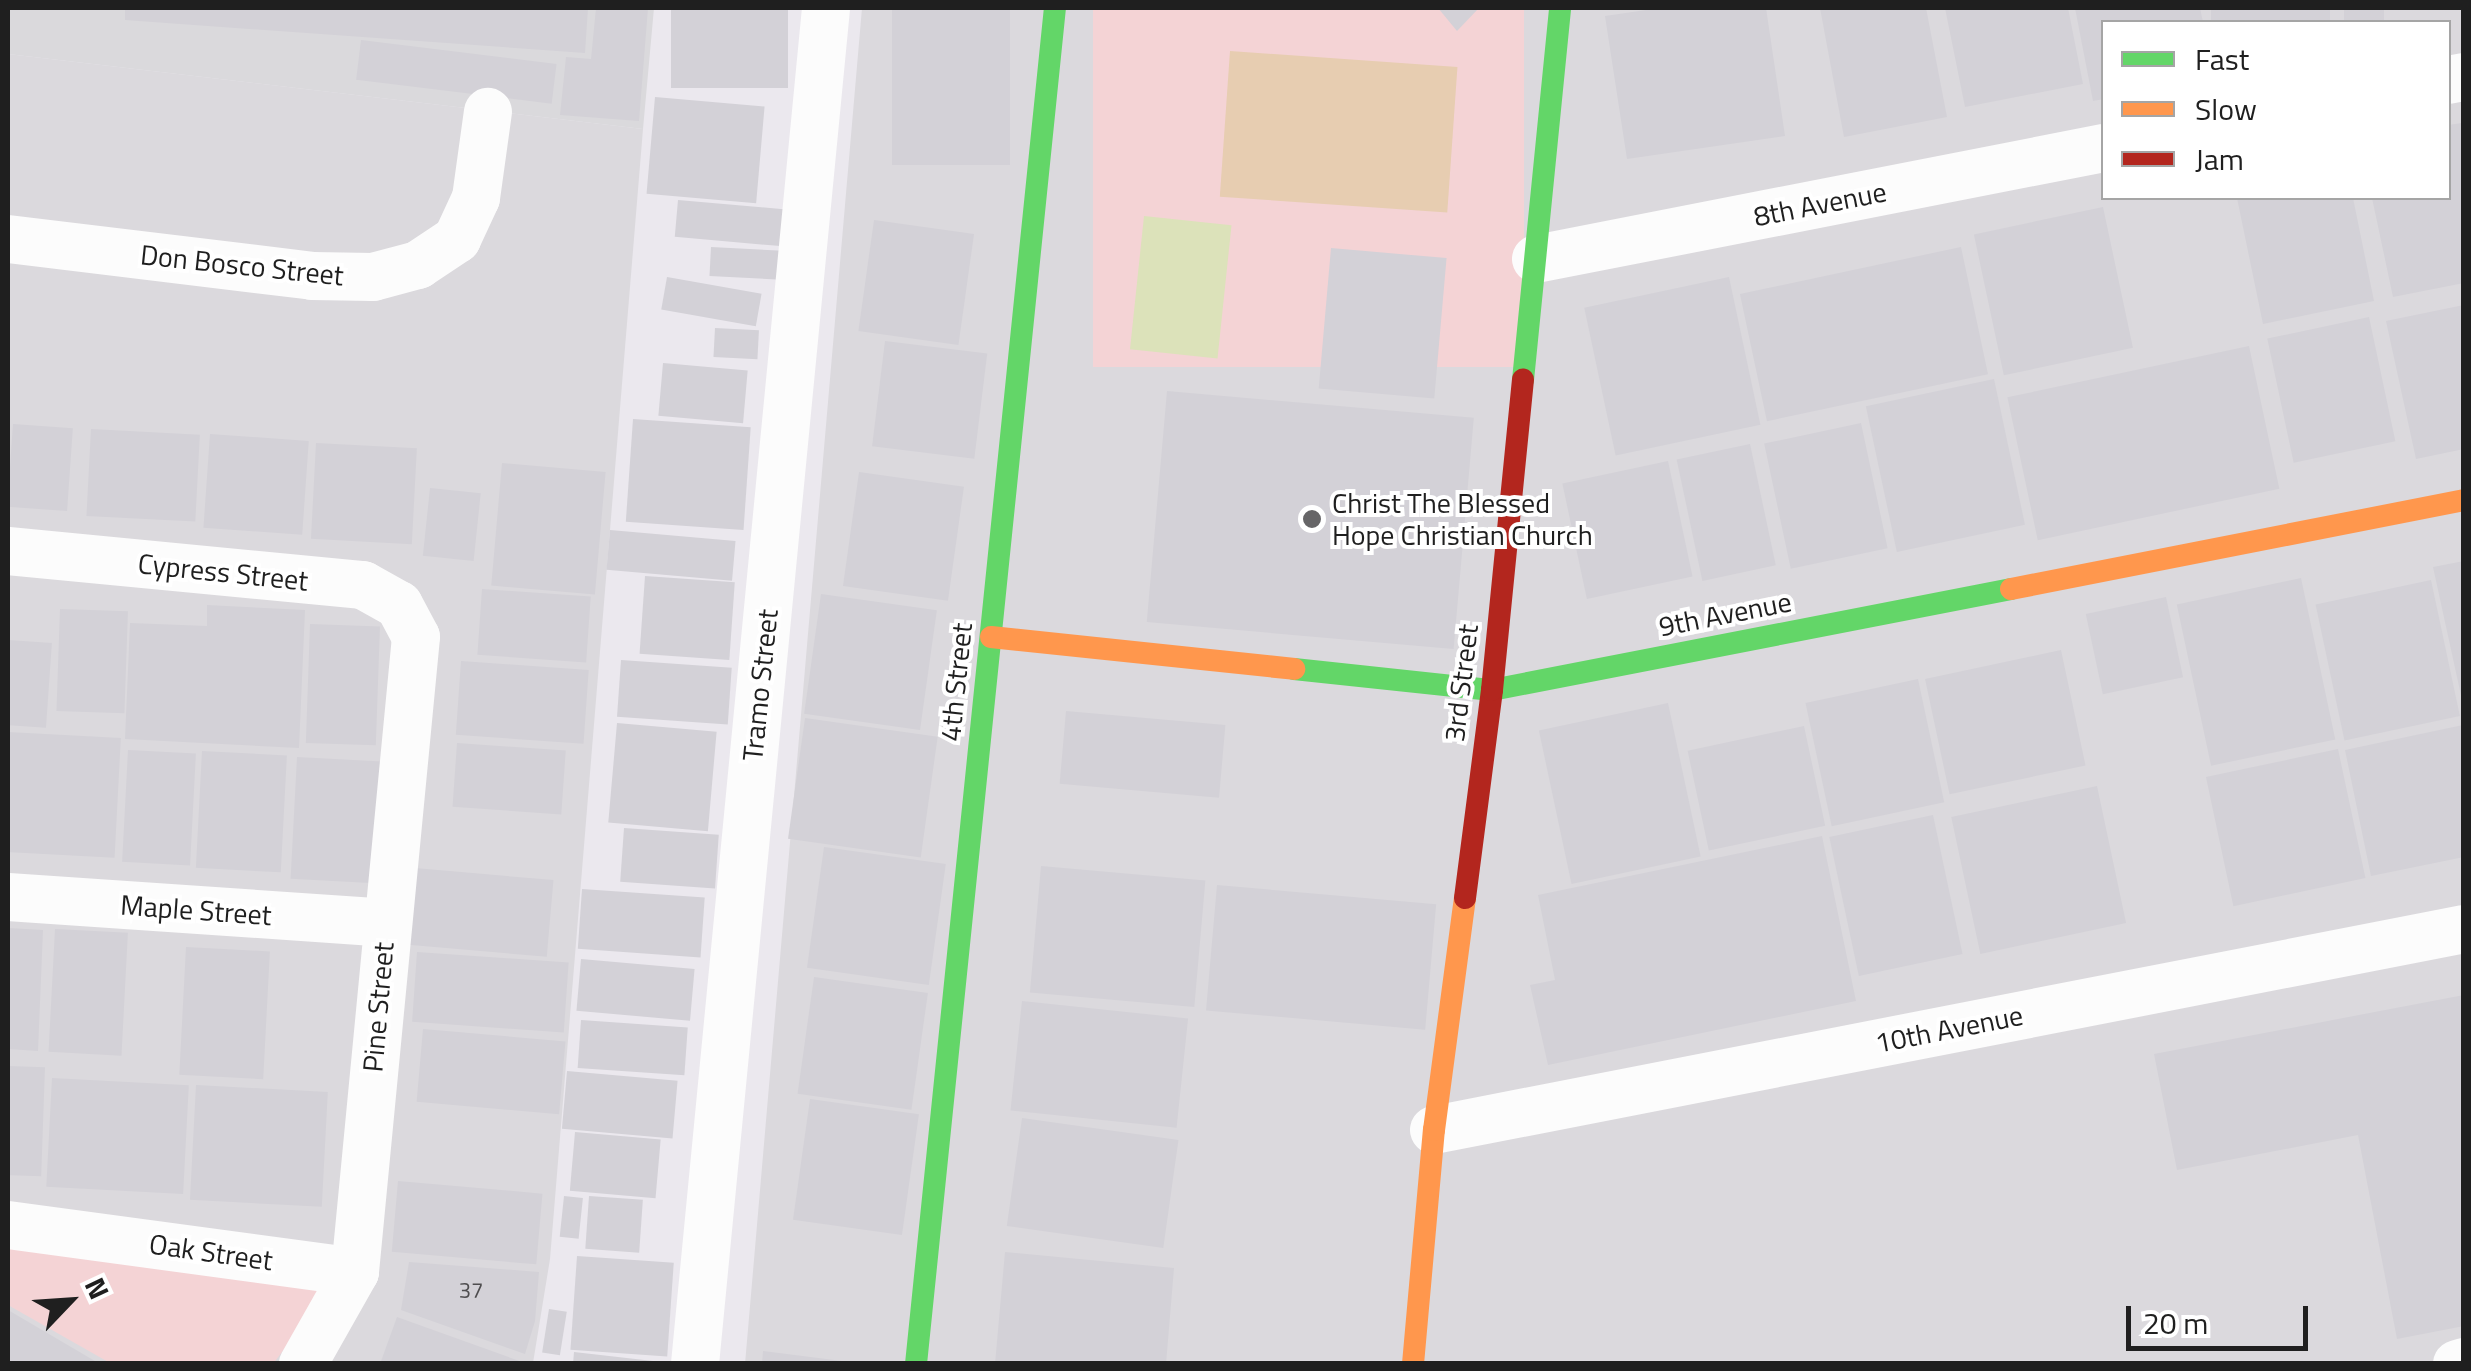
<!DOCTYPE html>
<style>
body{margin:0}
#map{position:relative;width:2471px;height:1371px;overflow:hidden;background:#ebe8ee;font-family:"Titillium Web",sans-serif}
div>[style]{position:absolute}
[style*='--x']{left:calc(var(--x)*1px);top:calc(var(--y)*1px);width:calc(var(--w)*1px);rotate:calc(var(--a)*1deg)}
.residential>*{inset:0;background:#dbd9dd}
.religious>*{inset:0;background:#dad9dc}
.park>*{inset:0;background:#f4d3d5;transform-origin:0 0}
.pitch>*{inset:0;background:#e7cdb1;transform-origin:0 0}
.water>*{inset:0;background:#dce2ba;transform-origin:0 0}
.building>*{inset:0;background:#d3d1d7;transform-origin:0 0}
.street>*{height:48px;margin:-24px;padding:0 24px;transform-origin:24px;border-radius:24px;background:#fcfcfc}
.fast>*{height:22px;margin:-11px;padding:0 11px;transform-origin:11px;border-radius:11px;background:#63d668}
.slow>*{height:22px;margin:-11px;padding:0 11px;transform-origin:11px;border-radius:11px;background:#ff974d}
.jam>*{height:22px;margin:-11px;padding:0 11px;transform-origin:11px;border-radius:11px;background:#b3261e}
.dots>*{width:28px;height:28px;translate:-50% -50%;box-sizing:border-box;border:5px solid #fff;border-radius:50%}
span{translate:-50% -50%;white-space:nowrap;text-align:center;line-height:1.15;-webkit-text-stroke:8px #fff;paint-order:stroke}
.number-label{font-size:22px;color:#4e4d4f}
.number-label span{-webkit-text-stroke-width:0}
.street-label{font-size:28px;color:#1f1f1f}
.poi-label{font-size:28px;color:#1f1f1f}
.left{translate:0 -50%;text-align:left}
.frame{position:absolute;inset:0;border:10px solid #1f1f1f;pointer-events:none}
.legend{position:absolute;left:2101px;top:20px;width:350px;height:180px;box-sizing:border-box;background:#fff;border:2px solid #a5a5a5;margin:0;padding:12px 18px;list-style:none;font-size:30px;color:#1f1f1f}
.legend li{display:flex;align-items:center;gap:20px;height:50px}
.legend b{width:50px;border:2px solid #a5a5a5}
.north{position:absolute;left:20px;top:1251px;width:100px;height:100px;-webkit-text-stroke:8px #fff;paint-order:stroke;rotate:65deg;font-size:28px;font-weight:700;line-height:40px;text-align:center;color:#1f1f1f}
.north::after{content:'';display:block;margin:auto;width:35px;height:45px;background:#1f1f1f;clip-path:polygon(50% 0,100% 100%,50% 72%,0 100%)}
.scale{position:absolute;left:2126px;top:1306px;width:182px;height:45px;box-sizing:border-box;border:5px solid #1f1f1f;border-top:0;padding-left:12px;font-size:30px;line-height:35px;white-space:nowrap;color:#1f1f1f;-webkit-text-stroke:8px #fff;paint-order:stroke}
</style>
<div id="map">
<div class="residential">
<i style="clip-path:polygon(evenodd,862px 8px,2463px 8px,2463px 1363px,745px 1364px,862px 8px,2104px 22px,2448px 22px,2448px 198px,2104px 198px,2104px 22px)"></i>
<i style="clip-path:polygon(8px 54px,643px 129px,550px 1259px,533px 1363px,8px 1364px)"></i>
</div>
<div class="religious">
<i style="clip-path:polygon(8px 8px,654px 8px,643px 129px,8px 54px)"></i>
</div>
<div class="park">
<i style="left:1093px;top:8px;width:431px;height:359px"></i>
<i style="clip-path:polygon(8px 1245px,327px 1292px,273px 1364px,110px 1363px,8px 1305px)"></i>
</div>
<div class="pitch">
<i style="left:1230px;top:51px;width:228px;height:146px;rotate:4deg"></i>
</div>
<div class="water">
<i style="left:1144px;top:216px;width:88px;height:134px;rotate:6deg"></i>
</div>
<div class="building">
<i style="clip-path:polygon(125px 8px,588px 8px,585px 53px,125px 20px)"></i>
<i style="clip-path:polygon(596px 8px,648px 8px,639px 121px,560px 115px,566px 57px,591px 59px)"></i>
<i style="left:671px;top:8px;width:117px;height:80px"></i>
<i style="left:892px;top:8px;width:118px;height:157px"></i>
<i style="clip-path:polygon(1438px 8px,1479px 8px,1457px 31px)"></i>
<i style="clip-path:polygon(1660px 8px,1766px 8px,1785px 136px,1627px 159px,1605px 16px)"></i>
<i style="clip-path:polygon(1820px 8px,1926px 8px,1947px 117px,1844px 137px)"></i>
<i style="clip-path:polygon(1945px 8px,2068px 8px,2083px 84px,1965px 107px)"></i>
<i style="clip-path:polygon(2075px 8px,2200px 8px,2203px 22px,2104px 22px,2104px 99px,2093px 101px)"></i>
<i style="left:2211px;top:8px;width:119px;height:14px"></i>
<i style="left:2344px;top:8px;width:40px;height:14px"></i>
<i style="left:361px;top:40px;width:197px;height:40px;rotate:7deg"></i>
<i style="left:655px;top:97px;width:110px;height:97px;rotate:5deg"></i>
<i style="clip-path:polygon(2462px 123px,2464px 283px,2393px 297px,2372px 198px,2448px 198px,2448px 125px)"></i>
<i style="clip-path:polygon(2237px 198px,2353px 198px,2374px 301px,2263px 324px)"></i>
<i style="left:678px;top:200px;width:106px;height:37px;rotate:5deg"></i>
<i style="left:2103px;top:207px;width:144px;height:132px;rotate:78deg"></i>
<i style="left:874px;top:220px;width:101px;height:112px;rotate:8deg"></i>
<i style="left:711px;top:247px;width:72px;height:29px;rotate:3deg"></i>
<i style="left:1961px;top:247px;width:130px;height:226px;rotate:78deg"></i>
<i style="left:1331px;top:248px;width:116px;height:141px;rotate:5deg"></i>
<i style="left:667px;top:277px;width:96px;height:33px;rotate:10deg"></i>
<i style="left:1729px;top:277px;width:151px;height:148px;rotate:78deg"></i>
<i style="clip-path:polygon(2464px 305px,2464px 449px,2416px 459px,2386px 321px)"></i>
<i style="left:2369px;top:317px;width:127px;height:104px;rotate:78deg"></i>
<i style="left:715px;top:328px;width:44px;height:29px;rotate:3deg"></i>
<i style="left:885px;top:341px;width:103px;height:106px;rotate:7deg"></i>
<i style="left:2249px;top:346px;width:146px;height:247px;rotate:78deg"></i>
<i style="left:663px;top:363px;width:85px;height:53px;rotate:5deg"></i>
<i style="left:1994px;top:379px;width:149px;height:131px;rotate:78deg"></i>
<i style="left:1167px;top:391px;width:308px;height:232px;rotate:5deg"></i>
<i style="left:633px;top:419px;width:118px;height:103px;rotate:4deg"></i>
<i style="left:1861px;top:423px;width:128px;height:99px;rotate:78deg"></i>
<i style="left:13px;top:424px;width:60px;height:83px;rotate:4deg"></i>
<i style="left:91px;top:429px;width:109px;height:87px;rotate:3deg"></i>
<i style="left:210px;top:434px;width:99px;height:94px;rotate:4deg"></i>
<i style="left:316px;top:443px;width:101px;height:96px;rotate:3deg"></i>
<i style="left:1750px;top:444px;width:124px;height:75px;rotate:78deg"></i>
<i style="left:1668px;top:461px;width:118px;height:108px;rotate:78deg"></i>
<i style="left:502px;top:463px;width:104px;height:123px;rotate:5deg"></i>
<i style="left:859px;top:472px;width:106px;height:115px;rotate:8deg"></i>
<i style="left:430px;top:488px;width:51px;height:68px;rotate:6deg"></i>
<i style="left:610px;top:530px;width:126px;height:40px;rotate:5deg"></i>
<i style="clip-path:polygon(2464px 561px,2464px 700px,2462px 700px,2433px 567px)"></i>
<i style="left:645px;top:576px;width:90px;height:78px;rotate:4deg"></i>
<i style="left:2301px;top:578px;width:165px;height:127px;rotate:78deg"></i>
<i style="left:2431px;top:580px;width:139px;height:118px;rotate:78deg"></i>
<i style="left:482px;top:589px;width:109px;height:66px;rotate:4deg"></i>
<i style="left:821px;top:594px;width:117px;height:121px;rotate:8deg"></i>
<i style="left:2166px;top:597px;width:82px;height:82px;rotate:78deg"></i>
<i style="clip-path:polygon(207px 605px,305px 610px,299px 748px,125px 739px,130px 623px,207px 626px)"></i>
<i style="left:60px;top:609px;width:68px;height:102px;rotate:2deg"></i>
<i style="left:310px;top:624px;width:70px;height:119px;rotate:2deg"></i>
<i style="left:8px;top:640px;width:44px;height:85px;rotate:4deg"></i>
<i style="left:2061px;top:650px;width:118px;height:139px;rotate:78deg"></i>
<i style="left:621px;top:660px;width:111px;height:57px;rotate:4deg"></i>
<i style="left:461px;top:661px;width:128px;height:74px;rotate:4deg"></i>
<i style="left:1918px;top:679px;width:126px;height:115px;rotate:78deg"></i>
<i style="left:1668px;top:703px;width:157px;height:132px;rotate:78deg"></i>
<i style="left:1066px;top:711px;width:160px;height:73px;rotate:5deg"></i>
<i style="left:805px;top:718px;width:134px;height:122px;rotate:8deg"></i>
<i style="left:617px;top:723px;width:100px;height:100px;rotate:5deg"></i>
<i style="clip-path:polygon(2463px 725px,2464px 857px,2371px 876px,2345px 750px)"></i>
<i style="left:1804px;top:726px;width:102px;height:119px;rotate:78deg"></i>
<i style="left:8px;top:732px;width:113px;height:120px;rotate:3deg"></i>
<i style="left:457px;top:743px;width:109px;height:64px;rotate:4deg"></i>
<i style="left:2338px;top:749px;width:132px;height:135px;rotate:78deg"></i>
<i style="left:128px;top:750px;width:68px;height:112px;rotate:3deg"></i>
<i style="left:202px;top:751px;width:85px;height:117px;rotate:3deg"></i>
<i style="left:297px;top:757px;width:85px;height:122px;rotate:3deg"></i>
<i style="left:2097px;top:786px;width:140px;height:149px;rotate:78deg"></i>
<i style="left:1933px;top:815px;width:142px;height:106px;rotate:78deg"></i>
<i style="left:624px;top:828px;width:95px;height:54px;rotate:4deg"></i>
<i style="clip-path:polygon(1822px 836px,1856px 1001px,1548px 1065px,1530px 985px,1555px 980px,1538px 895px)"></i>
<i style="left:824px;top:847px;width:123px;height:122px;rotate:8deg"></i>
<i style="left:1041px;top:866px;width:165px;height:127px;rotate:5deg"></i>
<i style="left:415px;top:868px;width:139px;height:77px;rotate:5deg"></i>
<i style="left:1217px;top:885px;width:220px;height:126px;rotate:5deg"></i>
<i style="left:582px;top:889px;width:123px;height:60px;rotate:4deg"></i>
<i style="clip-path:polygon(8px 928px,43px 930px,38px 1051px,8px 1049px)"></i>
<i style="left:55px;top:929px;width:73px;height:123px;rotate:3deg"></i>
<i style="left:186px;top:947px;width:84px;height:128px;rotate:3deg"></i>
<i style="left:417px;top:952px;width:152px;height:70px;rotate:4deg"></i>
<i style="left:581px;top:959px;width:114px;height:52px;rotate:5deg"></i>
<i style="left:814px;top:977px;width:115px;height:118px;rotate:8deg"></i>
<i style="clip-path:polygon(2464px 995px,2464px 1326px,2397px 1339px,2358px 1135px,2177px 1170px,2154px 1054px)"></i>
<i style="left:1022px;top:1001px;width:167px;height:110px;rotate:6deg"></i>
<i style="left:581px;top:1020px;width:107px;height:48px;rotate:4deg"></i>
<i style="left:423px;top:1029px;width:143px;height:73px;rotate:5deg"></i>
<i style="left:8px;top:1066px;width:37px;height:109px;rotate:2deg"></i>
<i style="left:567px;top:1071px;width:111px;height:58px;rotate:5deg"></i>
<i style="left:52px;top:1078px;width:137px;height:109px;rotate:3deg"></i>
<i style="left:196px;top:1085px;width:132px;height:115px;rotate:3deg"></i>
<i style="left:810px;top:1099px;width:110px;height:122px;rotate:8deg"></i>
<i style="left:1022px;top:1118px;width:158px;height:109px;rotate:8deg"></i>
<i style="left:575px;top:1132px;width:86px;height:59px;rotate:5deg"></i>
<i style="left:398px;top:1181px;width:145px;height:71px;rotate:5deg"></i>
<i style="left:564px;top:1196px;width:19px;height:41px;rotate:6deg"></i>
<i style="left:589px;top:1196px;width:54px;height:53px;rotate:4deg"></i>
<i style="clip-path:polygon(1005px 1252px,1174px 1268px,1166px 1364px,995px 1364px)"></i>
<i style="left:577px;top:1256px;width:97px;height:94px;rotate:4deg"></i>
<i style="clip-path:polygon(409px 1262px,539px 1272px,535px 1321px,525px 1354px,401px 1310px)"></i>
<i style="left:549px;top:1309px;width:18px;height:44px;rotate:9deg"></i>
<i style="clip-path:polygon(8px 1310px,100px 1364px,8px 1364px)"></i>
<i style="clip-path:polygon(397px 1317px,525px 1363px,525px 1364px,380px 1364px)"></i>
<i style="clip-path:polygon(763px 1351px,842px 1361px,842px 1364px,762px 1364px)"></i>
<i style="clip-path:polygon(574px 1352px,653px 1361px,653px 1364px,573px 1364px)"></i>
</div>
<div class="street">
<i style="--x:2448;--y:80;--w:16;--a:-11"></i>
<i style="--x:8;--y:239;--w:306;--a:6.9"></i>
<i style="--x:312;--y:276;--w:61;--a:0.9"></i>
<i style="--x:373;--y:277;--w:47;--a:-14.9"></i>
<i style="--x:418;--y:265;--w:47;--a:-33.7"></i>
<i style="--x:457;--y:239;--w:45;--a:-65.1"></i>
<i style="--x:476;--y:198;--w:87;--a:-82.1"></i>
<i style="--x:1536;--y:259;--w:579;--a:-11.06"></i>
<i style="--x:8;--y:551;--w:357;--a:5.5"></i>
<i style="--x:363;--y:585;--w:41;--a:29.1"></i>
<i style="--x:399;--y:605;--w:36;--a:62"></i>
<i style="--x:416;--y:637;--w:638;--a:95.49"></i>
<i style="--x:355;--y:1272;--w:106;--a:119.5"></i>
<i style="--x:8;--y:897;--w:378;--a:3.9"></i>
<i style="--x:1434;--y:1130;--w:1049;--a:-11.04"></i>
<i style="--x:8;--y:1225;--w:350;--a:7.7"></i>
<i style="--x:695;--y:1364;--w:1362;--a:-84.48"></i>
<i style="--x:2457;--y:1364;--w:7;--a:-16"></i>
</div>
<div class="fast">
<i style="--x:1523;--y:380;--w:374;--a:-84.3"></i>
<i style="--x:1294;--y:669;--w:199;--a:6.1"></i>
<i style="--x:1492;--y:690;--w:529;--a:-11.01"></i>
<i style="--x:916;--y:1364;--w:1363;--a:-84.15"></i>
</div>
<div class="slow">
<i style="--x:2011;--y:589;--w:462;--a:-11.1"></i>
<i style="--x:991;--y:637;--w:305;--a:6"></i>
<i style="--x:1413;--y:1364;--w:235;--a:-84.9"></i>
<i style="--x:1434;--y:1130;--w:234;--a:-82.4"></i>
</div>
<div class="jam">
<i style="--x:1465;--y:898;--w:210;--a:-82.6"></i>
<i style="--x:1492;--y:690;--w:312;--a:-84.3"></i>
</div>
<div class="dots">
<i style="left:1312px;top:519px;background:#666567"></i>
</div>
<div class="number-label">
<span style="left:471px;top:1291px">37</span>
</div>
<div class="street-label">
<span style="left:1820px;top:204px;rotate:-11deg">8th Avenue</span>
<span style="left:242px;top:265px;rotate:6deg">Don Bosco Street</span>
<span style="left:223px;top:572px;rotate:6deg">Cypress Street</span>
<span style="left:1725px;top:614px;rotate:-11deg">9th Avenue</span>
<span style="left:956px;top:682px;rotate:-84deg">4th Street</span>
<span style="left:1461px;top:683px;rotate:-83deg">3rd Street</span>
<span style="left:760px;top:685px;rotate:-84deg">Tramo Street</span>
<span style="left:196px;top:910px;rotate:4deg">Maple Street</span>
<span style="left:378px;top:1007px;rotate:-85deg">Pine Street</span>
<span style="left:1949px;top:1029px;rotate:-11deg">10th Avenue</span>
<span style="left:211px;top:1252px;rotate:8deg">Oak Street</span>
</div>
<div class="poi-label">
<span class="left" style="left:1332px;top:519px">Christ The Blessed<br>Hope Christian Church</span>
</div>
<div class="frame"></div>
<ul class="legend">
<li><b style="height:12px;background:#63d668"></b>Fast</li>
<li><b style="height:12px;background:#ff974d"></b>Slow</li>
<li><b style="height:12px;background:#b3261e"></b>Jam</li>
</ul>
<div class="north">N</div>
<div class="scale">20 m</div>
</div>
